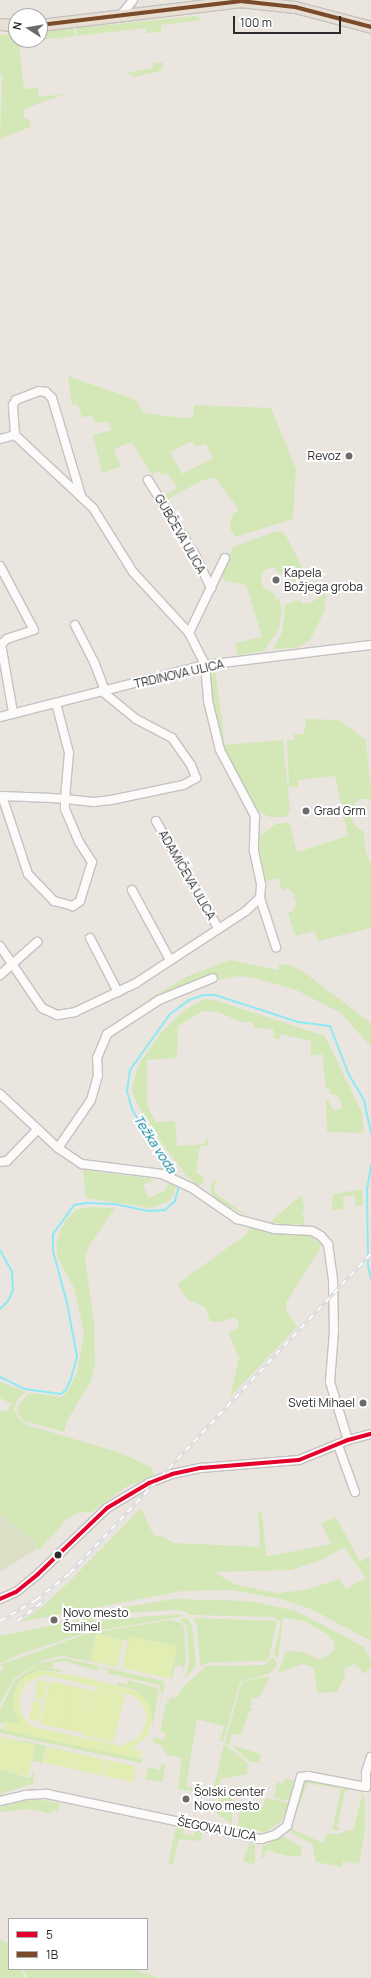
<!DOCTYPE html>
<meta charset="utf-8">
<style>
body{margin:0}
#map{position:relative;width:371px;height:1978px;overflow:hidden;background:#ebe5e0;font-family:Manrope,sans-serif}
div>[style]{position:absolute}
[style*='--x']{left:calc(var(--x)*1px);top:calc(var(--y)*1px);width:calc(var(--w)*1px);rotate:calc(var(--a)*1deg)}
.green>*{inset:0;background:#d3e8b6}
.cemetery>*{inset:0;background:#dadfc6}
.pitch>*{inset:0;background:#e1edb3;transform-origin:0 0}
.stream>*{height:2px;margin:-1px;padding:0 1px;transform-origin:1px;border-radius:1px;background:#8deaf3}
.roads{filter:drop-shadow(1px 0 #c4c2c2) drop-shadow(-1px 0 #c4c2c2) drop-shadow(0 1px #c4c2c2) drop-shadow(0 -1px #c4c2c2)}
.minor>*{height:8px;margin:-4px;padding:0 4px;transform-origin:4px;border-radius:4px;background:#fcfbfa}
.major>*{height:11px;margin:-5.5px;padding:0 5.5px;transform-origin:5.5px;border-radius:5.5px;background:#e8dfd2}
.rail>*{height:3.5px;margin-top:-1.75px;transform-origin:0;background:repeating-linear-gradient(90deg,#fff 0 6px,#dededf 0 12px);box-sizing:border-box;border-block:1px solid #dededf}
.bus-1>*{height:4px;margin:-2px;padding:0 2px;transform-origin:2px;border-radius:2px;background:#e4002b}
.bus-2>*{height:4px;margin:-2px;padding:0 2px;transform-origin:2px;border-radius:2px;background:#7a4b2a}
.dots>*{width:11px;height:11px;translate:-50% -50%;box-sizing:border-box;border:2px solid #fff;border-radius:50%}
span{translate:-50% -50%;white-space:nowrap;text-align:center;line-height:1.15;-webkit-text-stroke:4px #fff;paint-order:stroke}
.poi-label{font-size:12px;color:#2b2b2b}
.right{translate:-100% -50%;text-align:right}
.left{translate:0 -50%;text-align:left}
.street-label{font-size:12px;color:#2b2b2b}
.water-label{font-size:13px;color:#02809c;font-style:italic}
.legend{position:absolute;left:8px;top:1918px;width:140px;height:52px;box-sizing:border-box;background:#fff;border:1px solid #aaa;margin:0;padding:5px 7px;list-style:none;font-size:12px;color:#2b2b2b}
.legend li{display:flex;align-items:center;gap:8px;height:20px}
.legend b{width:20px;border:1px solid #aaa}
.north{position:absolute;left:8px;top:8px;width:40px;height:40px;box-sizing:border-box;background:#fff;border:1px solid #aaa;border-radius:50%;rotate:282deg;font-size:11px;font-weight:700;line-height:16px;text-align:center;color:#2b2b2b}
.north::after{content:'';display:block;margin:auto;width:14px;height:18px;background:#6e6c6a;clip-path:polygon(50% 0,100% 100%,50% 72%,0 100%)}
.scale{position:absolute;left:233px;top:16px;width:108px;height:18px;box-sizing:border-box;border:2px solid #2b2b2b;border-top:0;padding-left:5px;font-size:12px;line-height:14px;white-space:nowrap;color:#2b2b2b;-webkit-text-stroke:3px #fff;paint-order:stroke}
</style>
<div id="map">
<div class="green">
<i style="clip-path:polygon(196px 16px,203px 20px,161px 25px,161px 32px,146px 33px,146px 28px,77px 36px,76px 28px)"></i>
<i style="clip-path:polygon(74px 29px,75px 36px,40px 40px,40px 31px)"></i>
<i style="clip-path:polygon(11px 34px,22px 42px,19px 43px,24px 89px,38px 88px,39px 97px,65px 94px,24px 109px,24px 118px,30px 120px,30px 127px,0 139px,2px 77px,0 73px,0 35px)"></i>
<i style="clip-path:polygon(163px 62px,161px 71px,134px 77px,127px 73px,153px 68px,153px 63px)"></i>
<i style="clip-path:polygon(evenodd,68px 376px,136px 400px,144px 413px,182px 418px,193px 417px,194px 405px,271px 408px,296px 469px,293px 519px,235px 537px,230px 528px,230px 522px,233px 514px,239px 510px,217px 480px,212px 478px,203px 480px,166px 500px,164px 496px,178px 488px,167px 473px,162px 475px,159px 471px,152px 475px,132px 442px,114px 449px,120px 467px,102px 473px,93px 435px,112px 430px,109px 422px,95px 423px,92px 416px,82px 417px,78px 405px,72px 405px,68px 376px,192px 441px,195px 447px,206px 444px,213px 458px,182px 474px,170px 452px,192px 441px)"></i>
<i style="clip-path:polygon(276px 531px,283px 532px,289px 541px,303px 570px,306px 584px,288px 590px,286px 584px,292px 581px,288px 574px,277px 573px,275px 567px,263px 570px,261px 581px,264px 588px,273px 592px,276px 599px,279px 598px,282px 609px,279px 629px,264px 651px,238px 655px,235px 643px,262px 637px,246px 585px,225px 581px,221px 575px,233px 547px)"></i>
<i style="clip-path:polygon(326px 593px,324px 612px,310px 640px,297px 648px,273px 649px,282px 632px,285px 605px,299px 600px,303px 604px,312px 602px)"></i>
<i style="clip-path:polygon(215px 669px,225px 745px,283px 740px,290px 812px,286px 817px,269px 817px,257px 810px,226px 756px,218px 754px,205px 703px,208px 671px)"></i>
<i style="clip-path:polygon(306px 719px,339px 720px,366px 740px,371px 791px,371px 799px,359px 799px,352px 807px,351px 816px,354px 825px,364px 832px,366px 852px,371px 864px,371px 928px,318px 941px,315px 931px,295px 936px,288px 912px,293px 911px,296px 903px,293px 893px,288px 888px,282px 890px,278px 878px,263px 882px,257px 857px,260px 836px,276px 824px,289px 822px,297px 852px,348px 836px,335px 776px,298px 780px,298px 787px,289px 787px,287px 740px,294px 740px,294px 734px,304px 734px)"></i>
<i style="clip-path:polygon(230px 960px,277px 970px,280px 964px,292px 966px,305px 973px,371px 1023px,371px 1047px,341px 1013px,296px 990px,255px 978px,239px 976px,208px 982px,152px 1006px,147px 1000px,188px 976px)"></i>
<i style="clip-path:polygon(205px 999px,215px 1000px,325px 1036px,362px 1113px,364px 1133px,327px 1132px,326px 1097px,334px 1111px,343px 1107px,337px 1095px,330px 1094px,329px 1088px,326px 1089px,322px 1054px,311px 1056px,311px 1041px,280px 1034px,280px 1039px,274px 1038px,273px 1029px,254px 1028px,253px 1022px,242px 1022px,218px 1012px,203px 1011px,178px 1026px,177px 1058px,147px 1060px,147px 1104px,155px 1122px,175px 1121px,177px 1146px,205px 1144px,206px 1139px,208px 1140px,208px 1146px,200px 1146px,196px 1173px,203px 1176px,204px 1181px,199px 1186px,187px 1177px,148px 1124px,133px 1095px,132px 1086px,139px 1064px,160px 1034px,186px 1009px)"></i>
<i style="clip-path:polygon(83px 1170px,155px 1179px,143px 1185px,149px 1198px,166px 1190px,169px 1182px,176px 1185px,174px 1194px,169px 1201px,151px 1208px,86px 1198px)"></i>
<i style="clip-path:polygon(213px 1180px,217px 1180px,214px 1187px,215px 1193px,252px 1219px,215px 1199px,210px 1191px)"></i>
<i style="clip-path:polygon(362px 1189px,363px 1205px,356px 1206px,354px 1195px,343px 1197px,344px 1209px,332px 1210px,333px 1194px)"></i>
<i style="clip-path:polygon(301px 1195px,305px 1208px,302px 1212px,305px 1225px,269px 1223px)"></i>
<i style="clip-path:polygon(90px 1207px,115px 1208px,89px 1246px,85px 1259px,94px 1322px,95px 1365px,91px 1381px,67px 1421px,64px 1432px,24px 1421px,18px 1414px,18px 1406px,29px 1393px,62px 1397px,68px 1391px,77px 1373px,84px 1332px,74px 1288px,58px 1258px,56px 1245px,61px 1229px,68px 1218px,76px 1210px)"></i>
<i style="clip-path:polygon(249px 1228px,267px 1232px,309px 1235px,322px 1245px,286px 1303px,287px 1312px,297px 1327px,230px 1397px,239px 1358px,228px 1332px,238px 1329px,238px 1320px,234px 1318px,218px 1322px,210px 1321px,206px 1308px,187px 1299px,177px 1284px,247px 1234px)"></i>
<i style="clip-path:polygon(0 1382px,26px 1392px,17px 1400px,14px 1410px,19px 1419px,27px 1425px,118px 1452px,151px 1467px,154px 1475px,126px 1487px,92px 1512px,80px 1512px,67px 1519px,39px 1550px,0 1515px,0 1410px,6px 1412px,12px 1404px,0 1398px)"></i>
<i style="clip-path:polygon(evenodd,141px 1508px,154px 1536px,162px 1536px,174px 1543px,260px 1547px,258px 1512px,262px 1513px,266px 1555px,269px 1556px,331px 1544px,321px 1523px,336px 1517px,360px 1562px,370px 1556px,371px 1641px,311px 1609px,281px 1599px,232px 1590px,182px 1591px,20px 1622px,43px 1606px,68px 1583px,141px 1508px,344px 1547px,366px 1578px,346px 1589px,339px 1579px,306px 1590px,277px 1593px,237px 1585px,213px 1572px,291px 1570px,324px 1559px,344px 1547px)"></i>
<i style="clip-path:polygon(174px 1599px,249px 1601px,296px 1611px,364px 1647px,371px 1660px,371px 1667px,365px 1674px,354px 1664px,344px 1669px,345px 1677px,337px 1692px,318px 1693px,313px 1667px,302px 1664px,278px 1673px,285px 1653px,289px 1651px,303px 1652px,320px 1660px,335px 1650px,334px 1642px,327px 1634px,304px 1621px,283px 1618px,278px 1659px,274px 1654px,281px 1622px,274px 1617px,190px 1615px,184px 1611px,173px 1610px,113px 1614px,113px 1609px)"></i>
<i style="clip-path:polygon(178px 1614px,185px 1616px,85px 1633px,20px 1654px,0 1664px,0 1636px,93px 1617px,94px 1621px)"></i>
<i style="clip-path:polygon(187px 1618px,192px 1625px,196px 1666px,184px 1680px,189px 1663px,188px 1651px,187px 1627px,180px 1619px)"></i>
<i style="clip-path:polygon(193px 1618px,277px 1621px,268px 1661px,212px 1662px,200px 1666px,197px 1625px)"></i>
<i style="clip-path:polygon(170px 1620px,180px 1622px,184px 1627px,186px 1660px,180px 1681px,183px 1668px,181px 1665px,175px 1667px,172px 1679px,170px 1678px,177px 1646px,129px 1636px,128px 1641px,96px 1634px,91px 1661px,115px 1666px,61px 1656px,43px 1660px,13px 1679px,0 1704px,0 1672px,5px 1667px,0 1666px,5px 1663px,86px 1634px)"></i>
<i style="clip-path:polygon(273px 1657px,277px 1664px,271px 1673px,240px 1682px,223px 1742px,220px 1741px,224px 1726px,197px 1719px,186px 1787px,204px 1789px,199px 1792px,178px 1789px,182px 1758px,167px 1755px,161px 1745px,151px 1742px,155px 1737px,163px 1740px,166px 1734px,160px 1731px,166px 1704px,173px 1696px,176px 1699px,183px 1687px,206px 1666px,265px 1665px)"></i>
<i style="clip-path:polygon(64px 1658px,163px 1681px,165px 1685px,154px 1731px,162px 1695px,159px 1685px,107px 1673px,108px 1670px,99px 1667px,98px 1671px,64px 1661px,54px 1662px,52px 1668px,62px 1670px,61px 1672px,39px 1670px,24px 1677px,17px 1686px,13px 1708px,21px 1725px,0 1722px,0 1710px,14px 1681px,37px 1664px)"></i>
<i style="clip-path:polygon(265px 1677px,269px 1677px,269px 1680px,258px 1698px,252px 1698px,250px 1708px,254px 1709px,249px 1712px,241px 1735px,232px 1734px,229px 1746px,225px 1743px,241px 1684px,244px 1681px)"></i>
<i style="clip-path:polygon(128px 1680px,155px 1687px,159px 1691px,152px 1728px,152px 1723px,136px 1690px,117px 1685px,117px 1682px,127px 1684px)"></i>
<i style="clip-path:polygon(0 1728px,4px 1730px,142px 1759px,141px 1763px,0 1733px)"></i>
<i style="clip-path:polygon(0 1736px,76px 1752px,138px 1765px,46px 1746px,42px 1763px,32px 1761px,35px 1745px)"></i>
<i style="clip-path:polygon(224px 1744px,248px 1763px,247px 1774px,221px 1779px,217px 1796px,212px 1795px)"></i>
<i style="clip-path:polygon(231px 1745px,261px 1754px,259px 1763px,249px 1761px)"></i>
<i style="clip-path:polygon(161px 1764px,165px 1765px,163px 1782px,145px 1779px,148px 1767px,160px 1770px)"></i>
<i style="clip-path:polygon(0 1769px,30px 1778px,34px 1769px,33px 1784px,0 1794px)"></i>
<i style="clip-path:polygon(285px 1778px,294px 1781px,290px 1801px,274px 1798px,277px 1782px,284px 1784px)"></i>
<i style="clip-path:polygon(306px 1782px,314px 1782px,350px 1790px,345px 1791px,337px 1827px,341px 1830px,332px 1830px,341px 1789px,307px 1783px,296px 1815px,301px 1789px)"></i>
<i style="clip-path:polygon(221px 1792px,232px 1794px,232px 1824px,216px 1813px)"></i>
<i style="clip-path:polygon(357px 1792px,363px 1794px,365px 1802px,365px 1830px,359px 1864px,343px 1861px,342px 1867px,316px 1862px,312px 1844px,291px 1832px,292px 1826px,294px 1830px,323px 1843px,327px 1834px,339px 1834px,347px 1830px,353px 1831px,362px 1795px)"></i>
<i style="clip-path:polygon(266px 1798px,289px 1803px,281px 1822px,265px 1832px,238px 1829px,239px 1806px,254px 1809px,255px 1806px,263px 1807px)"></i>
<i style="clip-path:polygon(26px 1800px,41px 1800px,60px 1803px,58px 1811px,52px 1810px,51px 1814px,30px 1809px,0 1812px,0 1807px)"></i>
<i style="clip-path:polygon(176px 1828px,184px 1828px,183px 1834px,193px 1836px,195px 1830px,202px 1833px,201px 1841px,179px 1839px,173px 1864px,168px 1863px)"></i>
<i style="clip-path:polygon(283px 1836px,302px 1847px,301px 1856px,289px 1856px,266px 1850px,264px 1858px,261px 1857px,263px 1846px)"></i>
<i style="clip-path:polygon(249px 1843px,255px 1845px,255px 1864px,243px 1862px)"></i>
<i style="clip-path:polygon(0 1939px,9px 1944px,9px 1969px,21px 1969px,25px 1978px,0 1978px)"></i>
<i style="clip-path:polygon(23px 1969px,130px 1969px,160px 1978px,28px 1978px)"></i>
</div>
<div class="cemetery">
<i style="clip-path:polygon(0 1513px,36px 1543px,35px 1550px,0 1572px)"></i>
</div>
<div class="pitch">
<i style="left:97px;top:1634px;width:27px;height:28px;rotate:13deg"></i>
<i style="left:129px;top:1636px;width:49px;height:33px;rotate:12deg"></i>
<i style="clip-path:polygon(evenodd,39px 1670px,88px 1678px,139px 1692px,149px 1704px,152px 1717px,148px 1735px,134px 1747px,134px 1750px,142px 1751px,140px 1759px,3px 1730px,5px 1721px,20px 1724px,13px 1708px,14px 1693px,24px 1677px,39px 1670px,44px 1675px,132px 1695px,140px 1701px,146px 1713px,146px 1722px,142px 1733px,135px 1740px,121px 1746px,33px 1727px,22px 1716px,19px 1698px,26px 1683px,44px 1675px)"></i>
<i style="left:38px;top:1680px;width:10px;height:19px;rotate:11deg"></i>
<i style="left:50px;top:1681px;width:23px;height:44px;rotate:13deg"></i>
<i style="left:72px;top:1686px;width:23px;height:44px;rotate:13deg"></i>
<i style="left:96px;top:1687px;width:30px;height:50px;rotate:14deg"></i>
<i style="left:33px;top:1701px;width:10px;height:19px;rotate:11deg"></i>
<i style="clip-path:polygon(0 1737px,35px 1745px,28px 1776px,0 1769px)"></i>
<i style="left:47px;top:1747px;width:29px;height:16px;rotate:12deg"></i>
<i style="left:76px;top:1753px;width:30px;height:16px;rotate:14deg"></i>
<i style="left:107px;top:1760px;width:30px;height:16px;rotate:12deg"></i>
</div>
<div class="stream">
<i style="--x:371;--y:1165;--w:24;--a:99"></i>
<i style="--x:367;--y:1189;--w:76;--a:89.2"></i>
<i style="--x:368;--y:1265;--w:14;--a:78"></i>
<i style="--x:177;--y:1179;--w:13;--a:-113"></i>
<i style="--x:172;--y:1167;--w:34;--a:-128"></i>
<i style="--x:151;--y:1140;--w:36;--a:-122"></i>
<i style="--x:132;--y:1109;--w:19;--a:-106"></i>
<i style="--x:127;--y:1091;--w:21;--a:-82"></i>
<i style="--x:130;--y:1070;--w:69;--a:-54.5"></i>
<i style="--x:170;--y:1014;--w:24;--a:-36"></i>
<i style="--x:189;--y:1000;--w:16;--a:-18"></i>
<i style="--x:204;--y:995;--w:11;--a:0"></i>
<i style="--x:215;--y:995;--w:87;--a:18"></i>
<i style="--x:298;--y:1022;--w:32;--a:7"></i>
<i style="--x:330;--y:1026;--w:53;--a:68.8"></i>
<i style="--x:349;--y:1075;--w:29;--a:59"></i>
<i style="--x:364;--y:1100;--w:35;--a:78"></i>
<i style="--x:0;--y:1250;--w:25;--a:61"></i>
<i style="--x:12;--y:1272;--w:18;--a:87"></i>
<i style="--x:13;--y:1290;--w:12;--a:114"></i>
<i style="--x:8;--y:1301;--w:11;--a:135"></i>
<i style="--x:0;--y:1377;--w:28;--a:26"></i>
<i style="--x:25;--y:1389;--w:36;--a:8"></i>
<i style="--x:61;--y:1394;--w:6;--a:-39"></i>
<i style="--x:66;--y:1390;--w:12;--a:-66"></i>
<i style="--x:71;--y:1379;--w:24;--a:-75"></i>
<i style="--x:77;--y:1356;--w:54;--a:-100.7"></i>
<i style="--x:67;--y:1303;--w:54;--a:-105.1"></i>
<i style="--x:53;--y:1251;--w:17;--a:-90"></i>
<i style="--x:53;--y:1234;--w:36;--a:-54"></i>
<i style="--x:74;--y:1205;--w:13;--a:-9"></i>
<i style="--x:87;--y:1203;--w:28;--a:2"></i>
<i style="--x:115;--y:1204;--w:35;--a:12"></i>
<i style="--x:149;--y:1211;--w:16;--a:-4"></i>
<i style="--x:165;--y:1210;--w:13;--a:-42"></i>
<i style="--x:175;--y:1201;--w:16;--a:-76"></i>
</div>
<div class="roads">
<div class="minor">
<i style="--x:121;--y:15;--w:19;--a:-51"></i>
<i style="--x:15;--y:435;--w:107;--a:43.1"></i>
<i style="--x:93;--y:508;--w:75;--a:58"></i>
<i style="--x:133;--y:572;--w:83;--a:47.4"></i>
<i style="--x:189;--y:633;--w:36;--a:63"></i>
<i style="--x:205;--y:665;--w:36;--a:85"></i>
<i style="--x:208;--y:701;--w:50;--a:76.2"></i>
<i style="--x:220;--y:750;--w:75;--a:62.1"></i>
<i style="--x:255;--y:816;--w:35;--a:92"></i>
<i style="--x:254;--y:851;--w:35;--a:78"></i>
<i style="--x:261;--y:885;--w:13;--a:94"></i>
<i style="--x:260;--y:898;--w:52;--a:71.9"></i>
<i style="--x:15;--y:435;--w:30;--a:-94"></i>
<i style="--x:13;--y:405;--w:6;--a:-59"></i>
<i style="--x:16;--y:400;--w:25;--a:-21"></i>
<i style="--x:39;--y:391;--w:7;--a:8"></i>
<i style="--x:46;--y:392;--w:8;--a:45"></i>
<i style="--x:52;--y:398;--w:101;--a:73.4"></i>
<i style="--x:0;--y:439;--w:16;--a:-15"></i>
<i style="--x:148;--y:480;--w:89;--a:57.9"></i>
<i style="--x:195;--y:555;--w:37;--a:64"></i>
<i style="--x:0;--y:566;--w:72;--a:62"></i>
<i style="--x:34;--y:630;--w:28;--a:162"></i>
<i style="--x:7;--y:639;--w:9;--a:139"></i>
<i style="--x:75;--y:625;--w:42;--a:62.8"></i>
<i style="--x:94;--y:662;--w:31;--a:69"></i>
<i style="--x:189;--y:633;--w:83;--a:-64.4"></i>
<i style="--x:1;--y:644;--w:69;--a:80"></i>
<i style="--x:56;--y:703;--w:52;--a:75.4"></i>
<i style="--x:69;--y:753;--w:33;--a:95"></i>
<i style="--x:66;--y:786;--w:13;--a:94"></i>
<i style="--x:65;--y:799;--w:10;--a:90"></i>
<i style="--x:65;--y:809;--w:36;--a:67"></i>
<i style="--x:79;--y:842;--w:24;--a:57"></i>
<i style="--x:92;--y:862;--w:41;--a:107.1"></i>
<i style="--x:80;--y:901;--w:9;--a:144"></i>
<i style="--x:73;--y:906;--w:20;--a:-165"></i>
<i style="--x:54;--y:901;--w:37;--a:-134"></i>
<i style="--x:28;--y:874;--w:82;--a:-108.4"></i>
<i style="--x:2;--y:796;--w:50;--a:2.3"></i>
<i style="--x:52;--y:798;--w:13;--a:4"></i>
<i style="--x:65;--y:799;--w:29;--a:6"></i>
<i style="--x:94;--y:802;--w:17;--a:-7"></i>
<i style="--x:111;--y:800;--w:74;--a:-11.8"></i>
<i style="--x:183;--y:785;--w:15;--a:-28"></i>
<i style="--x:196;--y:778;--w:14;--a:-111"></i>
<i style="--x:191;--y:765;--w:33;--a:-125"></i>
<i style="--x:172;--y:738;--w:41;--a:-152.2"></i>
<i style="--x:136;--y:719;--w:43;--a:-140.7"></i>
<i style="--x:0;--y:717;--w:211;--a:-14.2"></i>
<i style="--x:205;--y:665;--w:167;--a:-6.9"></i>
<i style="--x:156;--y:821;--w:124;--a:59.9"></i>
<i style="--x:132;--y:890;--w:80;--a:61.5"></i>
<i style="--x:90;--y:938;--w:61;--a:62.6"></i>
<i style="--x:0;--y:946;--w:75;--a:55.9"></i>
<i style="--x:42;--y:1008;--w:17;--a:25"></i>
<i style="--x:57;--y:1015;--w:18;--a:-9"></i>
<i style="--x:75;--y:1012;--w:68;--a:-25.4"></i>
<i style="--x:136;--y:983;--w:131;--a:-33.2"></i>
<i style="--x:246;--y:911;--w:19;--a:-43"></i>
<i style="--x:0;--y:975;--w:50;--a:-41.7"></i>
<i style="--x:0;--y:1094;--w:79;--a:43"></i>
<i style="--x:58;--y:1148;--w:29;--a:34"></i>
<i style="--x:82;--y:1164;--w:81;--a:7.1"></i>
<i style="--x:162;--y:1174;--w:33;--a:25"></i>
<i style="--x:192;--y:1188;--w:55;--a:34.6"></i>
<i style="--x:237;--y:1219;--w:39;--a:15"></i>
<i style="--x:275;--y:1229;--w:37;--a:3"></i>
<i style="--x:312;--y:1231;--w:10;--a:29"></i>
<i style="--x:321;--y:1236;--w:11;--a:49"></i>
<i style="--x:328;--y:1244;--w:37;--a:82"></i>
<i style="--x:333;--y:1281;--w:50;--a:88.9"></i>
<i style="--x:334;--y:1331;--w:51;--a:94.5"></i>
<i style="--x:330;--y:1382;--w:61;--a:72.8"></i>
<i style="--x:58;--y:1148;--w:58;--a:-55.5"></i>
<i style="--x:91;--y:1100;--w:25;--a:-74"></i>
<i style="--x:98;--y:1076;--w:18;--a:-93"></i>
<i style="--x:97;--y:1058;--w:26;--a:-67"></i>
<i style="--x:107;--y:1034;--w:62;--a:-33.2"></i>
<i style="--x:159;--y:1000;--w:58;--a:-22.2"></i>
<i style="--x:0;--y:1162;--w:7;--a:-8"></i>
<i style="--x:7;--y:1161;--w:43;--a:-45.9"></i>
<i style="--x:338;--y:1445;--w:50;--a:70.1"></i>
<i style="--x:0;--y:1599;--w:17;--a:-24"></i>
<i style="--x:16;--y:1592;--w:28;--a:-39"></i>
<i style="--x:38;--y:1574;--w:95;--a:-43.7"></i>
<i style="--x:107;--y:1508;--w:49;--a:-30.8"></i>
<i style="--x:149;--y:1483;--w:25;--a:-21"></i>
<i style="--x:172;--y:1474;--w:30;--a:-12"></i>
<i style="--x:201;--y:1468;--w:98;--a:-4.7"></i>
<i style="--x:299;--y:1460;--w:53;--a:-22.2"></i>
<i style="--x:348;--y:1440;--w:24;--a:-15"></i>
<i style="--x:0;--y:1801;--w:26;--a:-13"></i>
<i style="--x:25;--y:1795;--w:22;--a:-3"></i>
<i style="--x:47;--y:1794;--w:219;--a:11.9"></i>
<i style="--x:261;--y:1839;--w:15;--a:-16"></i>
<i style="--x:275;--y:1835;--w:15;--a:-37"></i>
<i style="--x:287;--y:1826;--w:51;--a:-74.1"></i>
<i style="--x:301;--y:1777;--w:7;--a:-8"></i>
<i style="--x:308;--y:1776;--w:59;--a:10.7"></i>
<i style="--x:366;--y:1787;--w:15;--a:-90"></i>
<i style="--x:366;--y:1772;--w:16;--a:-72"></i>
</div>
<div class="major">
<i style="--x:0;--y:24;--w:16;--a:4"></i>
<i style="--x:40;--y:25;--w:201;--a:-6.8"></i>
<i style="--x:240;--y:1;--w:55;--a:6.2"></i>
<i style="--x:295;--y:7;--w:79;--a:14.7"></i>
</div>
</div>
<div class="rail">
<i style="--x:0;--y:1621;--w:42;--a:-30.3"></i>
<i style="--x:36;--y:1600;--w:43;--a:-38.5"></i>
<i style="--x:70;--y:1573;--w:439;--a:-46.7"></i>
<i style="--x:17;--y:1621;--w:35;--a:-37"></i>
</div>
<div class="bus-1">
<i style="--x:0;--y:1599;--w:17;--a:-24"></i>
<i style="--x:16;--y:1592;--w:28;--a:-39"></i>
<i style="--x:38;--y:1574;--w:95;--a:-43.7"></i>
<i style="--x:107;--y:1508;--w:49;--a:-30.8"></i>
<i style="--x:149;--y:1483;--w:25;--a:-21"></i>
<i style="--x:172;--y:1474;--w:30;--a:-12"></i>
<i style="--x:201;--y:1468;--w:98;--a:-4.7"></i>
<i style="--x:299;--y:1460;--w:53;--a:-22.2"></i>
<i style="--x:348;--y:1440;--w:24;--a:-15"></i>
</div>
<div class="bus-2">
<i style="--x:40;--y:25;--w:201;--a:-6.8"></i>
<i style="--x:240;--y:1;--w:55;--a:6.2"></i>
<i style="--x:295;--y:7;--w:79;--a:14.7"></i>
</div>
<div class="dots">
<i style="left:349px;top:456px;background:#6e6c6a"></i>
<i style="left:276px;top:580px;background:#6e6c6a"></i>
<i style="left:306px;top:811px;background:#6e6c6a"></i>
<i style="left:363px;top:1403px;background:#6e6c6a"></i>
<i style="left:58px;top:1555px;background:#2b2b2b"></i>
<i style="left:54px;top:1620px;background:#6e6c6a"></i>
<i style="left:186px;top:1799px;background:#6e6c6a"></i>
</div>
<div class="poi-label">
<span class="right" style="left:341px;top:456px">Revoz</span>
<span class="left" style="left:284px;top:580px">Kapela<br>Božjega groba</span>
<span class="left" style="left:314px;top:811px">Grad Grm</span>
<span class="right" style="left:355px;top:1403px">Sveti Mihael</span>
<span class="left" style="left:63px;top:1620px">Novo mesto<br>Šmihel</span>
<span class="left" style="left:194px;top:1799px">Šolski center<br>Novo mesto</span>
</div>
<div class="street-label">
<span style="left:180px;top:534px;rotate:60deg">GUBČEVA ULICA</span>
<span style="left:179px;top:674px;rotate:-13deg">TRDINOVA ULICA</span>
<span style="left:187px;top:875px;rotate:60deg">ADAMIČEVA ULICA</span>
<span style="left:217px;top:1829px;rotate:11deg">ŠEGOVA ULICA</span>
</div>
<div class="water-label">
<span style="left:155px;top:1144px;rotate:57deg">Težka voda</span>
</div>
<ul class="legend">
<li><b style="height:5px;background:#e4002b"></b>5</li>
<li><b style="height:5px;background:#7a4b2a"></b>1B</li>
</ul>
<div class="north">N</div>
<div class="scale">100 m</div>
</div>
